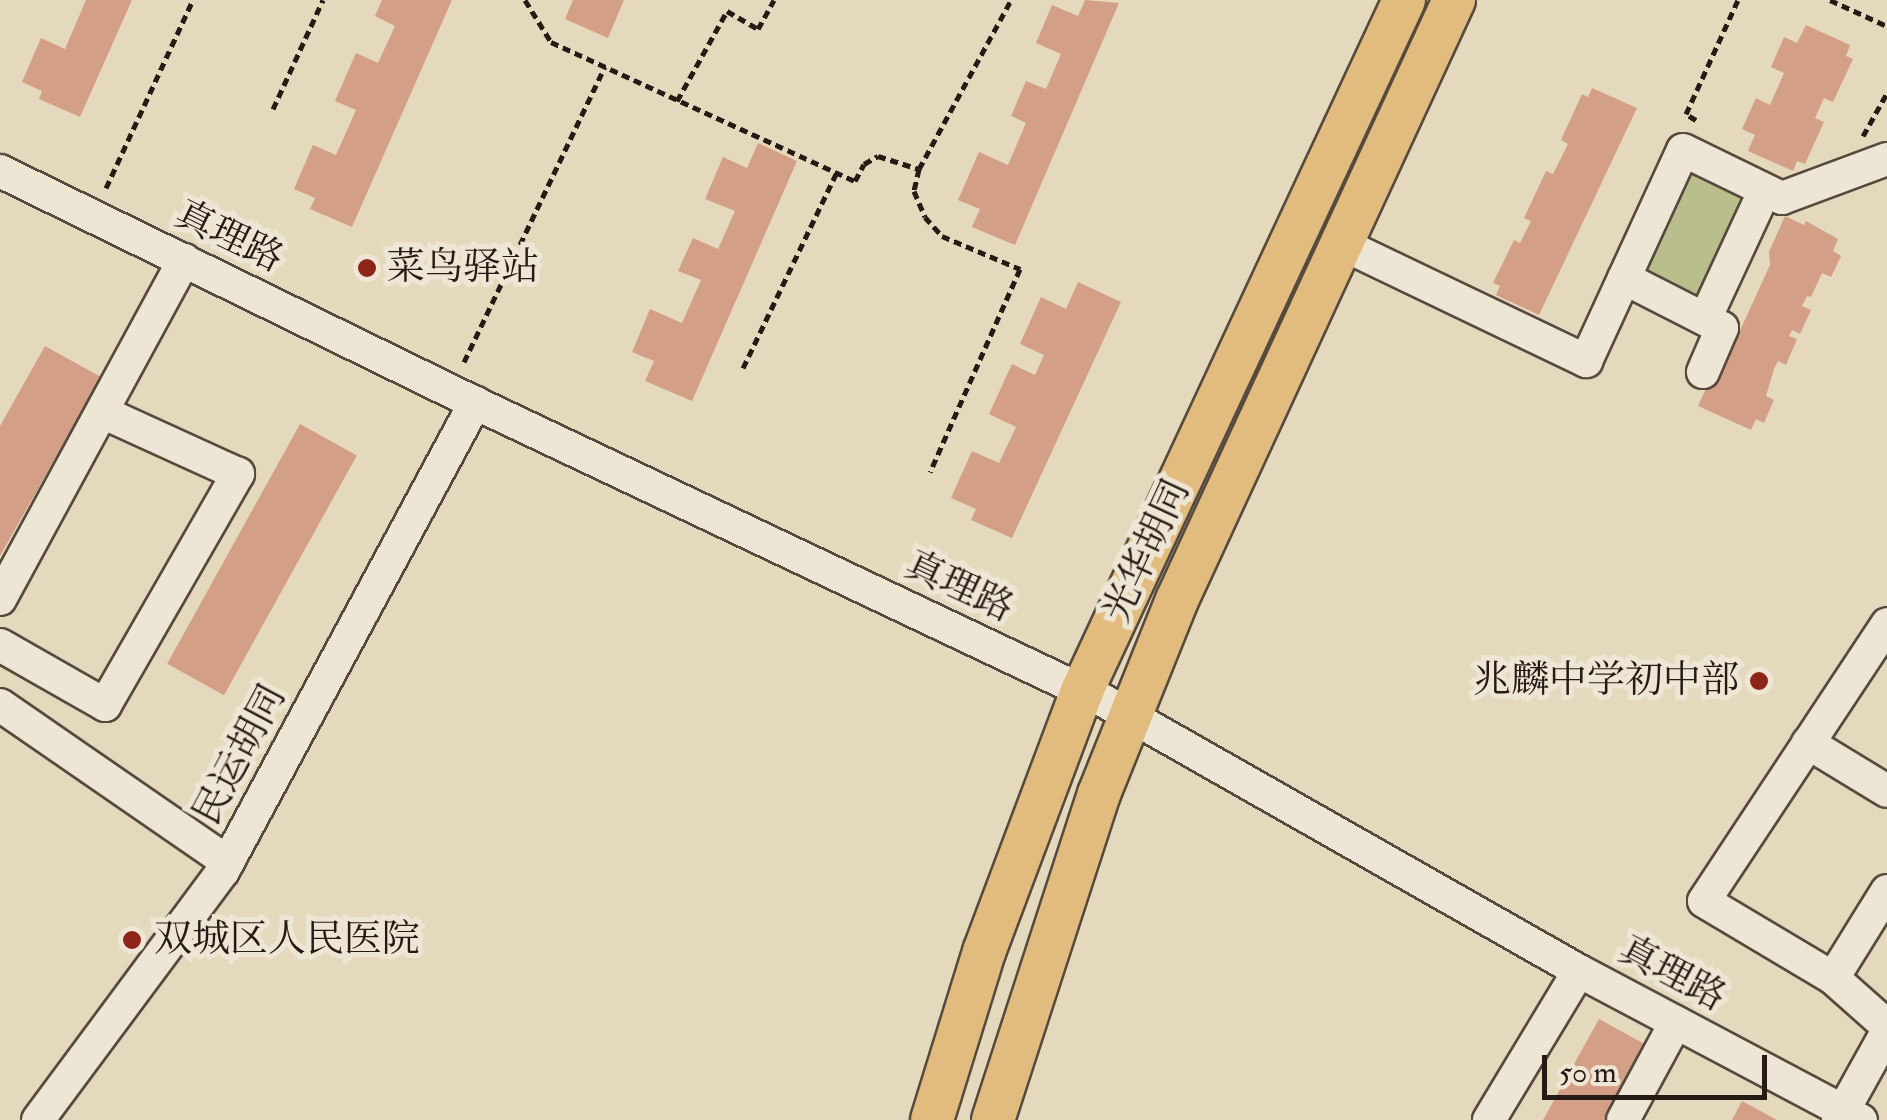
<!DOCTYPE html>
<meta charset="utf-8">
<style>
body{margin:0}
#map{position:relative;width:1887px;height:1120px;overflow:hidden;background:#e5d9bd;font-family:"IM FELL Double Pica","Noto Serif SC",serif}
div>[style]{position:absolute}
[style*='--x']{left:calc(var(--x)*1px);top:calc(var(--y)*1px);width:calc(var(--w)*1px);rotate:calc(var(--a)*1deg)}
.green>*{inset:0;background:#babe8d}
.building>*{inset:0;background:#d39f86;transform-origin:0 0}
.path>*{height:5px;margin-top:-2.5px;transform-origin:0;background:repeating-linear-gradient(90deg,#261a14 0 8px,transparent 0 13px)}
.roads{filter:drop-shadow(2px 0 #564a3e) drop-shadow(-2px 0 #564a3e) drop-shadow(0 2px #564a3e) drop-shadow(0 -2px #564a3e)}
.minor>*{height:32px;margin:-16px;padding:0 16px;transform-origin:16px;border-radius:16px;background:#eee6d4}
.major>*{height:42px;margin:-21px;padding:0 21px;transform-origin:21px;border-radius:21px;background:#e2bc7e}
.dots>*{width:28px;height:28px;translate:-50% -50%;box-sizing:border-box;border:5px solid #eee6d4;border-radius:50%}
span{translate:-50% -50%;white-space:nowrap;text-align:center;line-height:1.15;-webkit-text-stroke:10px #eee6d4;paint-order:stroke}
.street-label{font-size:38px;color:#261a14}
.poi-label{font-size:38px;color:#261a14}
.left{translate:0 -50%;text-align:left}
.right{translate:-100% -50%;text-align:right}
.scale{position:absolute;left:1542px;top:1055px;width:225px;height:45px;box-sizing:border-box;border:5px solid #261a14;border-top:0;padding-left:12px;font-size:30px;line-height:35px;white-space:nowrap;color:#261a14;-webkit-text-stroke:8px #eee6d4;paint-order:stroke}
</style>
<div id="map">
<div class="green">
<i style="clip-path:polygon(1701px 169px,1741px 191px,1749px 209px,1711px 290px,1689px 296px,1648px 275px,1643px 258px,1681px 176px)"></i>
</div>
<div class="building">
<i style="clip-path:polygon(86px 0,132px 0,80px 117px,39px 99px,42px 91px,22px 82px,41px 38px,65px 49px)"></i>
<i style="clip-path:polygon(382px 0,452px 0,352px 227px,310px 209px,315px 198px,294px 189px,313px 145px,336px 155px,356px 110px,335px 101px,356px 53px,378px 63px,395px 26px,375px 16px)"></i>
<i style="clip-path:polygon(573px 0,624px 0,608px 38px,565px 19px)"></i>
<i style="clip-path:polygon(1085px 0,1119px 3px,1015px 245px,972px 227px,980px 209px,958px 200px,979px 152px,1008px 165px,1026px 123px,1011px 116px,1026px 81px,1046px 89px,1061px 54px,1036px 43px,1052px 5px,1078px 16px)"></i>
<i style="clip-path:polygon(1806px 25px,1850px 45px,1846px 56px,1853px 59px,1833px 102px,1824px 98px,1815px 118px,1824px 122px,1805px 164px,1797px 161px,1793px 171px,1748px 151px,1755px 135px,1742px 129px,1756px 98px,1770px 105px,1784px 73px,1771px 67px,1784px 37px,1797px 43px)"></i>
<i style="clip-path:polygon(1592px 88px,1637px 108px,1539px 315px,1496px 295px,1500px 286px,1493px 283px,1514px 240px,1520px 243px,1531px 221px,1524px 218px,1546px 171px,1553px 174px,1568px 144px,1561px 140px,1582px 94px,1588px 97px)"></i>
<i style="clip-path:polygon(758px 143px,797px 161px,692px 401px,645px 381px,654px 361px,632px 352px,650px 309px,682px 323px,701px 280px,678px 271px,693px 238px,718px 249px,735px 211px,705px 199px,723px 157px,747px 168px)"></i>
<i style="clip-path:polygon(1785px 216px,1804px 225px,1806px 221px,1838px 239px,1833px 251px,1841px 256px,1831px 277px,1822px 273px,1811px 297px,1807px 296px,1802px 306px,1811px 310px,1800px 334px,1792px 330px,1789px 336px,1797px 339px,1786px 365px,1778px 361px,1774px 369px,1766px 396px,1774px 400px,1764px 423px,1756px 419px,1751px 430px,1698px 406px,1714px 371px,1725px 363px,1770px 265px,1769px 252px)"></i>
<i style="clip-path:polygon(1078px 282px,1121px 302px,1012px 538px,971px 520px,976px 509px,951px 498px,972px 451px,999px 463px,1016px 427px,989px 414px,1012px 364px,1035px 375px,1044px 355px,1020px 344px,1041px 297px,1066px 309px)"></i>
<i style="clip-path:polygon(45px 346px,101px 377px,0 556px,0 426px)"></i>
<i style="left:300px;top:424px;width:65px;height:274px;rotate:29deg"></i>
<i style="clip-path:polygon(1599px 1019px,1648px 1046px,1607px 1120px,1543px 1120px)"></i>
<i style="clip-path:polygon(1742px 1101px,1777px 1120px,1732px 1120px)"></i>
</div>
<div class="path">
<i style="--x:525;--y:0;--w:49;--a:58.2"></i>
<i style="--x:551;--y:42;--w:334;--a:24.6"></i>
<i style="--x:855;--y:181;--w:19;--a:-62"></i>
<i style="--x:864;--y:164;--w:16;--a:-30"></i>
<i style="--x:878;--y:156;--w:43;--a:17.6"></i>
<i style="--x:919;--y:169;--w:192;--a:-61.4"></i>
<i style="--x:1830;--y:0;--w:63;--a:24.5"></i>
<i style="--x:677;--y:101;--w:103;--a:-60.9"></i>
<i style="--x:727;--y:11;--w:36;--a:30"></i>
<i style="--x:758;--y:29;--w:33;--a:-61"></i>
<i style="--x:273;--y:109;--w:120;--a:-65.4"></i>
<i style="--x:1696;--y:120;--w:12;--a:-149"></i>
<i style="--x:1686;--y:114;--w:125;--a:-65.5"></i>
<i style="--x:1863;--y:136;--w:49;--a:-60.8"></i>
<i style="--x:919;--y:169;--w:23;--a:103"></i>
<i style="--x:914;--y:191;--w:28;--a:67"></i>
<i style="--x:925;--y:217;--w:25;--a:48"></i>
<i style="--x:942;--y:236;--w:85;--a:22.9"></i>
<i style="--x:1020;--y:269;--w:222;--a:113.9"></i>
<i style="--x:106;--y:188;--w:207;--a:-65.2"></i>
<i style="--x:464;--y:362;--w:327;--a:-64.5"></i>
<i style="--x:743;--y:368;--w:217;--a:-64.4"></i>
</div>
<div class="roads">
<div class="minor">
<i style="--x:0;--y:171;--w:529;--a:26.03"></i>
<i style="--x:475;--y:403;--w:696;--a:25.35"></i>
<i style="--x:1104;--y:701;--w:546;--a:29.61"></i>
<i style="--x:1579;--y:971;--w:319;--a:27.9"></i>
<i style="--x:1342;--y:244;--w:271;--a:25.6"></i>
<i style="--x:1586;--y:361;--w:232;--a:-65.3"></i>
<i style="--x:1683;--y:150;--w:110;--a:25.9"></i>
<i style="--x:1782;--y:198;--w:112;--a:-20.4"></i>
<i style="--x:1624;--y:278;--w:110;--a:27"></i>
<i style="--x:1722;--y:328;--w:48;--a:113.4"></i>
<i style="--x:1705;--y:319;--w:142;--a:-65.1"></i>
<i style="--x:0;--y:599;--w:386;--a:-61.5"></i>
<i style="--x:0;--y:645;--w:121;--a:29.7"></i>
<i style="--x:105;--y:705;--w:267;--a:-60.1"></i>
<i style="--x:238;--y:474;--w:147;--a:-155.5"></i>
<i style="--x:0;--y:705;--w:277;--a:34.6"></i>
<i style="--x:1808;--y:743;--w:92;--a:31.3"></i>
<i style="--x:1887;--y:891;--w:102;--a:121.8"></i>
<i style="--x:1833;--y:978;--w:72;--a:41.6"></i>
<i style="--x:1833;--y:978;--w:150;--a:-149.2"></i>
<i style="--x:1704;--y:901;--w:332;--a:-56.5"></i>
<i style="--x:38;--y:1120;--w:310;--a:-53.4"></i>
<i style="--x:223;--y:871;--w:532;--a:-61.7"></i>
<i style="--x:1489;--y:1120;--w:174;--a:-58.9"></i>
<i style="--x:1623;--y:1120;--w:111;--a:-61.6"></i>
<i style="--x:1838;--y:1120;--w:101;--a:-60.9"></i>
</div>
<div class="major">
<i style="--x:932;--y:1120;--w:176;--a:-72.8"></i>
<i style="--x:984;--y:952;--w:279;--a:-69.4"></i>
<i style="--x:1082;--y:691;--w:762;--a:-65.01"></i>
<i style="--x:993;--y:1120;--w:343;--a:-72"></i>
<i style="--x:1099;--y:794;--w:209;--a:-68.1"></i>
<i style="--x:1177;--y:600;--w:661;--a:-65.22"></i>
</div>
</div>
<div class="dots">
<i style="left:367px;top:268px;background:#8f2418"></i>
<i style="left:1759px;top:681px;background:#8f2418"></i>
<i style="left:132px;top:940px;background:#8f2418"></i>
</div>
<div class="street-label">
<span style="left:229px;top:237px;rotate:26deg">真理路</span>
<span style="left:1147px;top:551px;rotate:-65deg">光华胡同</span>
<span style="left:959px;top:587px;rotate:25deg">真理路</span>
<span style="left:240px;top:755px;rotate:-62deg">民运胡同</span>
<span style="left:1672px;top:974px;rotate:28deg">真理路</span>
</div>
<div class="poi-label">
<span class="left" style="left:387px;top:268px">菜鸟驿站</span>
<span class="right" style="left:1739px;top:681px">兆麟中学初中部</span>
<span class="left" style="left:154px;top:940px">双城区人民医院</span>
</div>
<div class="scale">50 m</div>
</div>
